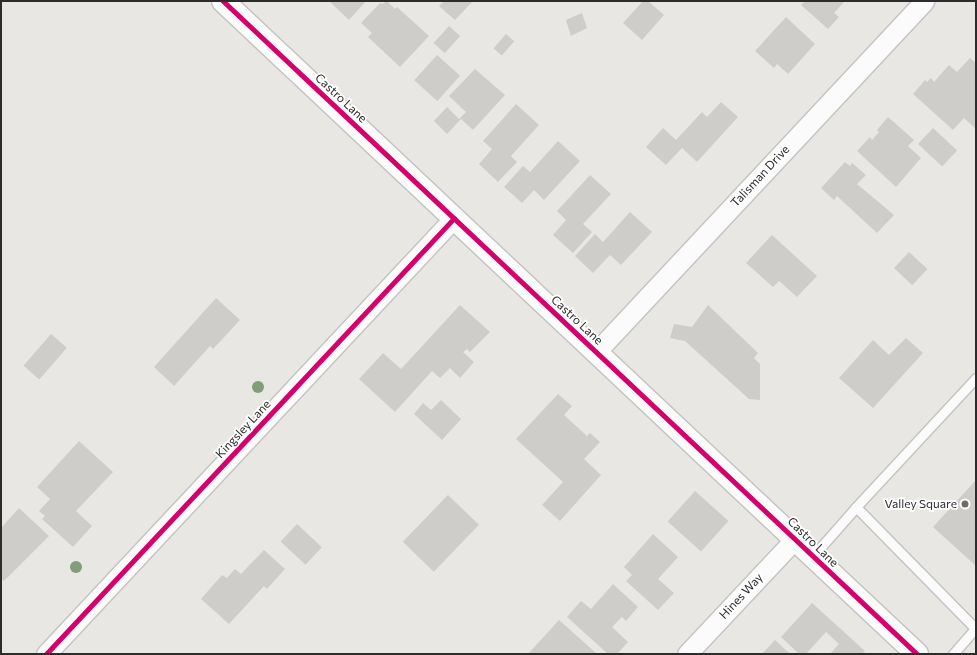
<!DOCTYPE html>
<style>
body{margin:0}
#map{position:relative;width:977px;height:655px;overflow:hidden;background:#e9e7e3;font-family:Commissioner,sans-serif}
div>[style]{position:absolute}
[style*='--x']{left:calc(var(--x)*1px);top:calc(var(--y)*1px);width:calc(var(--w)*1px);rotate:calc(var(--a)*1deg)}
.building>*{inset:0;background:#cecdca;transform-origin:0 0}
.roads{filter:drop-shadow(1px 0 #c4c3c2) drop-shadow(-1px 0 #c4c3c2) drop-shadow(0 1px #c4c3c2) drop-shadow(0 -1px #c4c3c2)}
.service>*{height:9px;margin:-4.5px;padding:0 4.5px;transform-origin:4.5px;border-radius:4.5px;background:#fcfbfb}
.minor>*{height:19px;margin:-9.5px;padding:0 9.5px;transform-origin:9.5px;border-radius:9.5px;background:#fcfbfb}
.tertiary>*{height:22px;margin:-11px;padding:0 11px;transform-origin:11px;border-radius:11px;background:#fcfbfb}
.cycleway>*{height:5px;margin:-2.5px;padding:0 2.5px;transform-origin:2.5px;border-radius:2.5px;background:#d6006c}
.trees>*{width:12px;height:12px;margin:-6px;border-radius:50%;background:#819e79}
.dots>*{width:11px;height:11px;translate:-50% -50%;box-sizing:border-box;border:2px solid #fff;border-radius:50%}
span{translate:-50% -50%;white-space:nowrap;text-align:center;line-height:1.15;-webkit-text-stroke:3.5px #fff;paint-order:stroke}
.street-label{font-size:12px;color:#2c2c2c}
.poi-label{font-size:12px;color:#2c2c2c}
.right{translate:-100% -50%;text-align:right}
.frame{position:absolute;inset:0;border:2px solid #2c2c2c;pointer-events:none}
</style>
<div id="map">
<div class="building">
<i style="clip-path:polygon(329px 1px,366px 1px,349px 20px)"></i>
<i style="clip-path:polygon(387px 1px,395px 9px,397px 7px,429px 36px,400px 67px,368px 37px,372px 33px,361px 23px,380px 3px,382px 4px)"></i>
<i style="clip-path:polygon(444px 1px,473px 1px,455px 20px,439px 6px)"></i>
<i style="clip-path:polygon(643px 1px,648px 1px,664px 15px,642px 40px,623px 23px)"></i>
<i style="clip-path:polygon(805px 1px,845px 1px,834px 13px,839px 17px,828px 29px,801px 5px)"></i>
<i style="clip-path:polygon(582px 13px,587px 28px,571px 36px,566px 20px)"></i>
<i style="clip-path:polygon(786px 17px,815px 44px,788px 74px,777px 64px,774px 68px,755px 51px)"></i>
<i style="left:449px;top:26px;width:15px;height:23px;rotate:42deg"></i>
<i style="left:506px;top:34px;width:11px;height:19px;rotate:41deg"></i>
<i style="left:437px;top:55px;width:31px;height:34px;rotate:42deg"></i>
<i style="clip-path:polygon(970px 58px,976px 63px,976px 129px,964px 118px,953px 130px,913px 94px,925px 80px,927px 82px,931px 78px,934px 82px,949px 65px,957px 72px)"></i>
<i style="clip-path:polygon(475px 69px,505px 95px,473px 130px,461px 119px,447px 134px,434px 121px,447px 107px,459px 119px,466px 112px,449px 96px)"></i>
<i style="clip-path:polygon(721px 102px,738px 117px,697px 162px,682px 148px,666px 165px,646px 147px,663px 128px,676px 140px,702px 112px,707px 117px)"></i>
<i style="clip-path:polygon(516px 104px,539px 125px,511px 156px,517px 162px,498px 182px,479px 164px,492px 149px,483px 141px)"></i>
<i style="clip-path:polygon(888px 117px,914px 140px,908px 146px,921px 158px,896px 187px,857px 151px,870px 137px,872px 140px,879px 132px,877px 130px)"></i>
<i style="left:933px;top:128px;width:33px;height:22px;rotate:43deg"></i>
<i style="clip-path:polygon(558px 141px,580px 161px,544px 200px,534px 190px,522px 203px,504px 187px,523px 166px,530px 172px)"></i>
<i style="clip-path:polygon(845px 162px,850px 166px,852px 163px,866px 175px,857px 184px,894px 215px,877px 233px,837px 196px,834px 200px,821px 188px)"></i>
<i style="clip-path:polygon(590px 175px,611px 194px,583px 224px,592px 232px,573px 253px,553px 235px,566px 220px,557px 211px)"></i>
<i style="clip-path:polygon(630px 212px,652px 232px,621px 265px,610px 255px,593px 273px,575px 256px,595px 234px,603px 242px)"></i>
<i style="clip-path:polygon(772px 235px,817px 276px,797px 297px,779px 281px,773px 287px,746px 263px)"></i>
<i style="left:909px;top:252px;width:25px;height:22px;rotate:43deg"></i>
<i style="clip-path:polygon(216px 298px,240px 320px,213px 349px,210px 346px,174px 386px,154px 367px)"></i>
<i style="clip-path:polygon(460px 305px,490px 332px,470px 352px,467px 349px,463px 352px,474px 362px,460px 378px,450px 368px,440px 378px,432px 371px,395px 412px,359px 379px,383px 353px,401px 369px)"></i>
<i style="clip-path:polygon(708px 305px,758px 353px,754px 358px,760px 364px,760px 400px,749px 399px,685px 341px,670px 338px,674px 324px,692px 327px)"></i>
<i style="left:51px;top:334px;width:21px;height:42px;rotate:41deg"></i>
<i style="clip-path:polygon(906px 338px,923px 353px,873px 408px,839px 378px,873px 340px,889px 355px)"></i>
<i style="clip-path:polygon(558px 394px,572px 406px,564px 415px,587px 436px,590px 433px,600px 442px,584px 459px,601px 475px,560px 521px,542px 505px,563px 482px,516px 439px)"></i>
<i style="clip-path:polygon(441px 400px,461px 419px,442px 440px,414px 414px,423px 403px,431px 410px)"></i>
<i style="clip-path:polygon(79px 441px,113px 472px,76px 511px,92px 526px,73px 547px,42px 519px,45px 516px,39px 511px,50px 499px,37px 487px)"></i>
<i style="clip-path:polygon(976px 480px,976px 566px,933px 527px)"></i>
<i style="left:695px;top:491px;width:45px;height:41px;rotate:42deg"></i>
<i style="left:448px;top:495px;width:43px;height:65px;rotate:44deg"></i>
<i style="clip-path:polygon(19px 508px,49px 536px,4px 581px,1px 578px,1px 528px)"></i>
<i style="left:297px;top:524px;width:34px;height:24px;rotate:43deg"></i>
<i style="clip-path:polygon(653px 534px,678px 557px,658px 579px,674px 593px,658px 610px,626px 581px,632px 575px,624px 567px)"></i>
<i style="clip-path:polygon(264px 550px,285px 569px,267px 589px,264px 586px,229px 624px,201px 599px,222px 575px,227px 578px,235px 569px,241px 574px)"></i>
<i style="clip-path:polygon(613px 584px,638px 607px,626px 621px,622px 617px,612px 627px,628px 642px,617px 654px,608px 654px,567px 617px,581px 601px,591px 609px)"></i>
<i style="clip-path:polygon(812px 603px,865px 651px,862px 654px,833px 654px,831px 653px,839px 644px,826px 632px,806px 654px,799px 654px,781px 637px)"></i>
<i style="clip-path:polygon(559px 620px,597px 654px,528px 654px)"></i>
<i style="clip-path:polygon(775px 640px,790px 654px,762px 654px)"></i>
</div>
<div class="roads">
<div class="service">
<i style="--x:856;--y:507;--w:176;--a:-47.1"></i>
<i style="--x:813;--y:556;--w:65;--a:-48.7"></i>
<i style="--x:856;--y:507;--w:170;--a:45.5"></i>
<i style="--x:953;--y:654;--w:35;--a:-49"></i>
</div>
<div class="minor">
<i style="--x:596;--y:352;--w:480;--a:-46.9"></i>
<i style="--x:46;--y:654;--w:597;--a:-46.9"></i>
<i style="--x:687;--y:654;--w:158;--a:-46.8"></i>
</div>
<div class="tertiary">
<i style="--x:223;--y:1;--w:953;--a:43.26"></i>
</div>
</div>
<div class="cycleway">
<i style="--x:223;--y:1;--w:953;--a:43.26"></i>
<i style="--x:46;--y:654;--w:597;--a:-46.9"></i>
</div>
<div class="trees">
<i style="left:258px;top:387px"></i>
<i style="left:76px;top:567px"></i>
</div>
<div class="dots">
<i style="left:965px;top:504px;background:#6e6d6c"></i>
</div>
<div class="street-label">
<span style="left:341px;top:98px;rotate:43deg">Castro Lane</span>
<span style="left:760px;top:176px;rotate:-47deg">Talisman Drive</span>
<span style="left:577px;top:320px;rotate:43deg">Castro Lane</span>
<span style="left:243px;top:429px;rotate:-47deg">Kingsley Lane</span>
<span style="left:813px;top:542px;rotate:44deg">Castro Lane</span>
<span style="left:741px;top:596px;rotate:-47deg">Hines Way</span>
</div>
<div class="poi-label">
<span class="right" style="left:957px;top:504px">Valley Square</span>
</div>
<div class="frame"></div>
</div>
